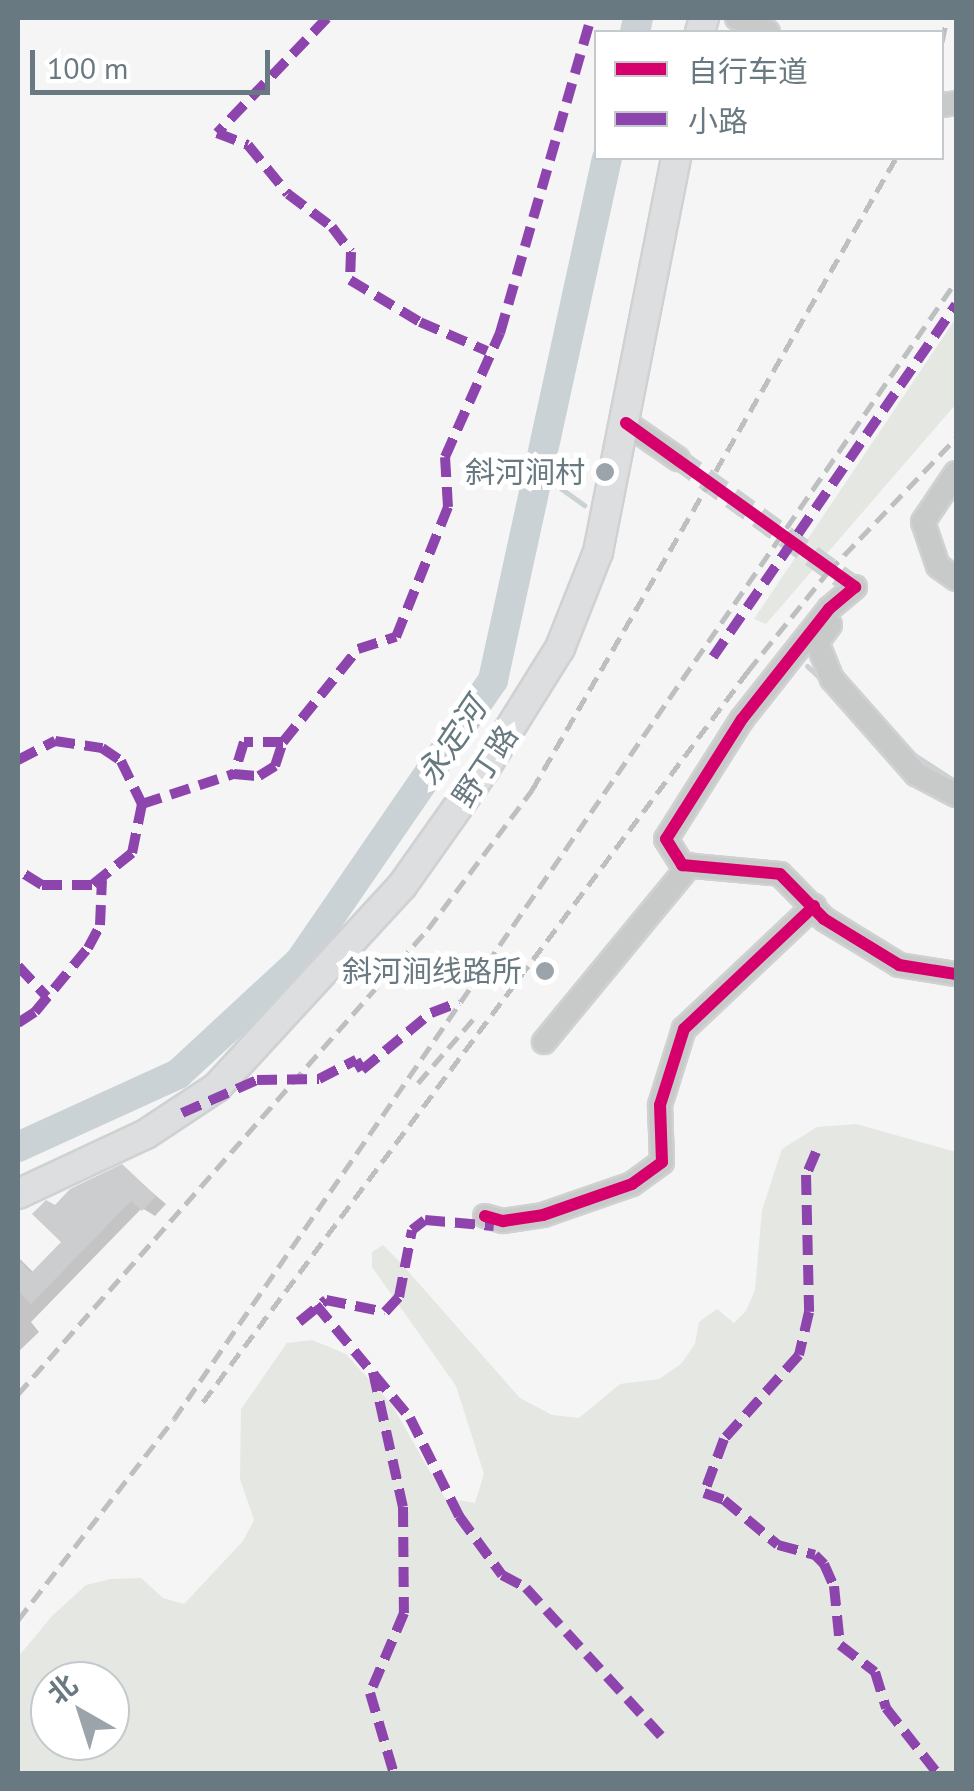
<!DOCTYPE html>
<meta charset="utf-8">
<style>
body{margin:0}
#map{position:relative;width:974px;height:1791px;overflow:hidden;background:#f5f5f5;font-family:"PT Sans","Noto Sans SC",sans-serif}
div>[style]{position:absolute}
[style*='--x']{left:calc(var(--x)*1px);top:calc(var(--y)*1px);width:calc(var(--w)*1px);rotate:calc(var(--a)*1deg)}
.green>*{inset:0;background:#e4e7e2}
.shadow>*{inset:0;background:#0003}
.stream>*{height:5px;margin:-2.5px;padding:0 2.5px;transform-origin:2.5px;border-radius:2.5px;background:#cad2d5}
.river>*{height:30px;margin:-15px;padding:0 15px;transform-origin:15px;border-radius:15px;background:#cad2d5}
.building>*{inset:0;background:#cccdce}
.minor-tunnel>*{height:22px;margin-top:-11px;transform-origin:0;background:repeating-linear-gradient(90deg,#cbd0d2 0 22px,transparent 0 33px)}
.roads{filter:drop-shadow(2px 0 #d0d1d2) drop-shadow(-2px 0 #d0d1d2) drop-shadow(0 2px #d0d1d2) drop-shadow(0 -2px #d0d1d2)}
.minor>*{height:22px;margin:-11px;padding:0 11px;transform-origin:11px;border-radius:11px;background:#c8caca}
.major>*{height:28px;margin:-14px;padding:0 14px;transform-origin:14px;border-radius:14px;background:#dddedf}
.rail>*{height:5px;margin-top:-2.5px;transform-origin:0;background:repeating-linear-gradient(90deg,#bebfc0 0 15px,transparent 0 23px)}
.quiet>*{height:10px;margin-top:-5px;transform-origin:0;background:repeating-linear-gradient(90deg,#8e44ad 0 20px,transparent 0 30px)}
.cycleway>*{height:12px;margin:-6px;padding:0 6px;transform-origin:6px;border-radius:6px;background:#d6006c}
.dots>*{width:28px;height:28px;translate:-50% -50%;box-sizing:border-box;border:5px solid #fff;border-radius:50%}
span{translate:-50% -50%;white-space:nowrap;text-align:center;line-height:1.15;-webkit-text-stroke:10px #fff;paint-order:stroke}
.poi-label{font-size:30px;color:#697981}
.right{translate:-100% -50%;text-align:right}
.street-label{font-size:30px;color:#697981}
.water-label{font-size:32px;color:#65797e;font-style:italic}
.frame{position:absolute;inset:0;border:20px solid #697981;pointer-events:none}
.legend{position:absolute;left:594px;top:30px;width:350px;height:130px;box-sizing:border-box;background:#fff;border:2px solid #c3c9cd;margin:0;padding:12px 18px;list-style:none;font-size:30px;color:#697981}
.legend li{display:flex;align-items:center;gap:20px;height:50px}
.legend b{width:50px;border:2px solid #c3c9cd}
.north{position:absolute;left:30px;top:1661px;width:100px;height:100px;box-sizing:border-box;background:#fff;border:2px solid #c3c9cd;border-radius:50%;rotate:321deg;font-size:28px;font-weight:700;line-height:40px;text-align:center;color:#697981}
.north::after{content:'';display:block;margin:auto;width:35px;height:45px;background:#9aa4aa;clip-path:polygon(50% 0,100% 100%,50% 72%,0 100%)}
.scale{position:absolute;left:30px;top:50px;width:240px;height:45px;box-sizing:border-box;border:5px solid #697981;border-top:0;padding-left:12px;font-size:30px;line-height:35px;white-space:nowrap;color:#697981;-webkit-text-stroke:8px #fff;paint-order:stroke}
</style>
<div id="map">
<div class="green">
<i style="clip-path:polygon(956px 318px,956px 404px,766px 624px,754px 619px)"></i>
<i style="clip-path:polygon(evenodd,856px 1124px,956px 1152px,956px 1773px,18px 1773px,18px 1657px,52px 1616px,86px 1585px,111px 1579px,141px 1578px,163px 1598px,184px 1604px,243px 1541px,254px 1520px,240px 1479px,241px 1409px,287px 1343px,312px 1340px,346px 1354px,392px 1405px,445px 1498px,475px 1503px,484px 1474px,456px 1386px,372px 1267px,372px 1252px,383px 1245px,399px 1261px,520px 1398px,552px 1415px,579px 1418px,620px 1384px,659px 1379px,681px 1364px,695px 1344px,699px 1322px,717px 1309px,734px 1323px,746px 1311px,755px 1290px,762px 1210px,782px 1149px,817px 1127px,856px 1124px,50px 1681px,110px 1681px,110px 1741px,50px 1741px,50px 1681px)"></i>
</div>
<div class="shadow">
<i style="clip-path:polygon(122px 1167px,166px 1204px,155px 1216px,142px 1208px,31px 1322px,39px 1332px,18px 1352px,18px 1257px,34px 1273px,64px 1242px,56px 1208px)"></i>
</div>
<div class="stream">
<i style="--x:538;--y:472;--w:57;--a:35.7"></i>
<i style="--x:807;--y:666;--w:22;--a:43"></i>
<i style="--x:913;--y:754;--w:51;--a:33.1"></i>
</div>
<div class="river">
<i style="--x:635;--y:32;--w:14;--a:-78"></i>
<i style="--x:18;--y:1147;--w:176;--a:-24.5"></i>
<i style="--x:178;--y:1074;--w:166;--a:-42.8"></i>
<i style="--x:300;--y:961;--w:341;--a:-55.5"></i>
<i style="--x:493;--y:680;--w:534;--a:-77.68"></i>
</div>
<div class="building">
<i style="clip-path:polygon(122px 1164px,156px 1196px,142px 1211px,131px 1201px,31px 1304px,18px 1291px,18px 1259px,31px 1273px,61px 1242px,32px 1214px,46px 1200px,55px 1205px,70px 1189px)"></i>
</div>
<div class="minor-tunnel">
<i style="--x:678;--y:459;--w:218;--a:35.9"></i>
</div>
<div class="roads">
<div class="minor">
<i style="--x:737;--y:18;--w:34;--a:24"></i>
<i style="--x:942;--y:105;--w:14;--a:-8"></i>
<i style="--x:626;--y:423;--w:63;--a:34.7"></i>
<i style="--x:956;--y:473;--w:59;--a:124"></i>
<i style="--x:923;--y:522;--w:46;--a:71.2"></i>
<i style="--x:938;--y:566;--w:22;--a:36"></i>
<i style="--x:855;--y:587;--w:34;--a:140"></i>
<i style="--x:829;--y:609;--w:140;--a:128.3"></i>
<i style="--x:742;--y:719;--w:142;--a:122.3"></i>
<i style="--x:666;--y:839;--w:31;--a:58"></i>
<i style="--x:682;--y:865;--w:98;--a:5.2"></i>
<i style="--x:780;--y:874;--w:63;--a:45.6"></i>
<i style="--x:824;--y:919;--w:88;--a:31.5"></i>
<i style="--x:899;--y:965;--w:58;--a:9"></i>
<i style="--x:830;--y:625;--w:21;--a:127"></i>
<i style="--x:817;--y:642;--w:40;--a:68"></i>
<i style="--x:832;--y:679;--w:127;--a:48.5"></i>
<i style="--x:916;--y:774;--w:45;--a:27.7"></i>
<i style="--x:544;--y:1042;--w:229;--a:-50.5"></i>
<i style="--x:485;--y:1216;--w:19;--a:16"></i>
<i style="--x:503;--y:1221;--w:40;--a:-8.5"></i>
<i style="--x:543;--y:1215;--w:94;--a:-19.2"></i>
<i style="--x:632;--y:1184;--w:37;--a:-36"></i>
<i style="--x:662;--y:1162;--w:57;--a:-92"></i>
<i style="--x:660;--y:1105;--w:80;--a:-72.5"></i>
<i style="--x:684;--y:1029;--w:179;--a:-43.4"></i>
</div>
<div class="major">
<i style="--x:700;--y:32;--w:15;--a:-74"></i>
<i style="--x:18;--y:1194;--w:141;--a:-25.1"></i>
<i style="--x:146;--y:1134;--w:85;--a:-33.5"></i>
<i style="--x:217;--y:1087;--w:273;--a:-47.4"></i>
<i style="--x:402;--y:886;--w:142;--a:-54.7"></i>
<i style="--x:484;--y:770;--w:144;--a:-58.1"></i>
<i style="--x:560;--y:648;--w:103;--a:-68.4"></i>
<i style="--x:598;--y:552;--w:402;--a:-78.8"></i>
</div>
</div>
<div class="rail">
<i style="--x:942;--y:42;--w:25;--a:-78"></i>
<i style="--x:418;--y:1083;--w:90;--a:-49.1"></i>
<i style="--x:18;--y:1394;--w:620;--a:-48.6"></i>
<i style="--x:428;--y:929;--w:174;--a:-53.2"></i>
<i style="--x:532;--y:790;--w:729;--a:-60.06"></i>
<i style="--x:203;--y:1402;--w:912;--a:-53.29"></i>
<i style="--x:748;--y:671;--w:127;--a:-51.1"></i>
<i style="--x:828;--y:572;--w:185;--a:-46.3"></i>
<i style="--x:18;--y:1620;--w:254;--a:-52.2"></i>
<i style="--x:174;--y:1419;--w:1381;--a:-55.5"></i>
</div>
<div class="quiet">
<i style="--x:327;--y:18;--w:159;--a:133.7"></i>
<i style="--x:217;--y:133;--w:33;--a:21"></i>
<i style="--x:248;--y:145;--w:63;--a:50.8"></i>
<i style="--x:288;--y:194;--w:55;--a:36.9"></i>
<i style="--x:332;--y:227;--w:31;--a:53"></i>
<i style="--x:351;--y:252;--w:28;--a:92"></i>
<i style="--x:350;--y:280;--w:82;--a:31"></i>
<i style="--x:420;--y:322;--w:73;--a:23.4"></i>
<i style="--x:713;--y:657;--w:428;--a:-55.4"></i>
<i style="--x:283;--y:742;--w:39;--a:180"></i>
<i style="--x:244;--y:742;--w:34;--a:107"></i>
<i style="--x:234;--y:774;--w:25;--a:5"></i>
<i style="--x:259;--y:776;--w:19;--a:-32"></i>
<i style="--x:275;--y:766;--w:25;--a:-72"></i>
<i style="--x:283;--y:742;--w:119;--a:-51.1"></i>
<i style="--x:358;--y:649;--w:40;--a:-18"></i>
<i style="--x:396;--y:637;--w:140;--a:-68.2"></i>
<i style="--x:448;--y:507;--w:50;--a:-93.4"></i>
<i style="--x:445;--y:457;--w:136;--a:-66.1"></i>
<i style="--x:500;--y:333;--w:328;--a:-73.9"></i>
<i style="--x:18;--y:760;--w:42;--a:-27.2"></i>
<i style="--x:55;--y:741;--w:48;--a:8.5"></i>
<i style="--x:102;--y:748;--w:23;--a:34"></i>
<i style="--x:121;--y:761;--w:48;--a:64"></i>
<i style="--x:142;--y:804;--w:50;--a:101.5"></i>
<i style="--x:132;--y:853;--w:51;--a:141.3"></i>
<i style="--x:92;--y:885;--w:50;--a:180"></i>
<i style="--x:42;--y:885;--w:28;--a:-148"></i>
<i style="--x:142;--y:804;--w:97;--a:-18.1"></i>
<i style="--x:18;--y:966;--w:42;--a:46.9"></i>
<i style="--x:18;--y:1023;--w:20;--a:-33"></i>
<i style="--x:35;--y:1012;--w:83;--a:-50.4"></i>
<i style="--x:88;--y:948;--w:26;--a:-62"></i>
<i style="--x:100;--y:925;--w:45;--a:-87.5"></i>
<i style="--x:182;--y:1113;--w:82;--a:-23.7"></i>
<i style="--x:257;--y:1080;--w:62;--a:-0.9"></i>
<i style="--x:319;--y:1079;--w:42;--a:-27.2"></i>
<i style="--x:356;--y:1060;--w:12;--a:59"></i>
<i style="--x:362;--y:1070;--w:89;--a:-39.6"></i>
<i style="--x:431;--y:1013;--w:30;--a:-21"></i>
<i style="--x:816;--y:1152;--w:25;--a:113"></i>
<i style="--x:806;--y:1175;--w:137;--a:88.7"></i>
<i style="--x:809;--y:1312;--w:44;--a:103.1"></i>
<i style="--x:799;--y:1355;--w:113;--a:131.8"></i>
<i style="--x:724;--y:1439;--w:58;--a:110.3"></i>
<i style="--x:704;--y:1493;--w:21;--a:19"></i>
<i style="--x:724;--y:1500;--w:70;--a:39.8"></i>
<i style="--x:778;--y:1545;--w:38;--a:15"></i>
<i style="--x:815;--y:1555;--w:13;--a:45"></i>
<i style="--x:824;--y:1564;--w:24;--a:66"></i>
<i style="--x:834;--y:1586;--w:59;--a:84.2"></i>
<i style="--x:840;--y:1645;--w:44;--a:37.6"></i>
<i style="--x:875;--y:1672;--w:38;--a:73"></i>
<i style="--x:886;--y:1708;--w:84;--a:51.8"></i>
<i style="--x:316;--y:1305;--w:147;--a:50.2"></i>
<i style="--x:410;--y:1418;--w:110;--a:63.4"></i>
<i style="--x:459;--y:1516;--w:73;--a:53.9"></i>
<i style="--x:502;--y:1575;--w:27;--a:28"></i>
<i style="--x:526;--y:1588;--w:206;--a:47.6"></i>
<i style="--x:299;--y:1322;--w:35;--a:-39"></i>
<i style="--x:326;--y:1300;--w:60;--a:11.5"></i>
<i style="--x:385;--y:1312;--w:21;--a:-47"></i>
<i style="--x:399;--y:1297;--w:68;--a:-79"></i>
<i style="--x:412;--y:1230;--w:16;--a:-38"></i>
<i style="--x:425;--y:1220;--w:69;--a:5"></i>
<i style="--x:373;--y:1372;--w:138;--a:77.5"></i>
<i style="--x:403;--y:1507;--w:106;--a:89.5"></i>
<i style="--x:404;--y:1613;--w:87;--a:113"></i>
<i style="--x:370;--y:1693;--w:84;--a:73.5"></i>
</div>
<div class="cycleway">
<i style="--x:626;--y:423;--w:282;--a:35.6"></i>
<i style="--x:855;--y:587;--w:34;--a:140"></i>
<i style="--x:829;--y:609;--w:140;--a:128.3"></i>
<i style="--x:742;--y:719;--w:142;--a:122.3"></i>
<i style="--x:666;--y:839;--w:31;--a:58"></i>
<i style="--x:682;--y:865;--w:98;--a:5.2"></i>
<i style="--x:780;--y:874;--w:63;--a:45.6"></i>
<i style="--x:824;--y:919;--w:88;--a:31.5"></i>
<i style="--x:899;--y:965;--w:58;--a:9"></i>
<i style="--x:485;--y:1216;--w:19;--a:16"></i>
<i style="--x:503;--y:1221;--w:40;--a:-8.5"></i>
<i style="--x:543;--y:1215;--w:94;--a:-19.2"></i>
<i style="--x:632;--y:1184;--w:37;--a:-36"></i>
<i style="--x:662;--y:1162;--w:57;--a:-92"></i>
<i style="--x:660;--y:1105;--w:80;--a:-72.5"></i>
<i style="--x:684;--y:1029;--w:179;--a:-43.4"></i>
</div>
<div class="dots">
<i style="left:605px;top:472px;background:#9aa4aa"></i>
<i style="left:545px;top:971px;background:#9aa4aa"></i>
</div>
<div class="poi-label">
<span class="right" style="left:585px;top:472px">斜河涧村</span>
<span class="right" style="left:522px;top:971px">斜河涧线路所</span>
</div>
<div class="street-label">
<span style="left:485px;top:766px;rotate:-56deg">野丁路</span>
</div>
<div class="water-label">
<span style="left:451px;top:741px;rotate:-56deg">永定河</span>
</div>
<div class="frame"></div>
<ul class="legend">
<li><b style="height:12px;background:#d6006c"></b>自行车道</li>
<li><b style="height:12px;background:#8e44ad"></b>小路</li>
</ul>
<div class="north">北</div>
<div class="scale">100 m</div>
</div>
